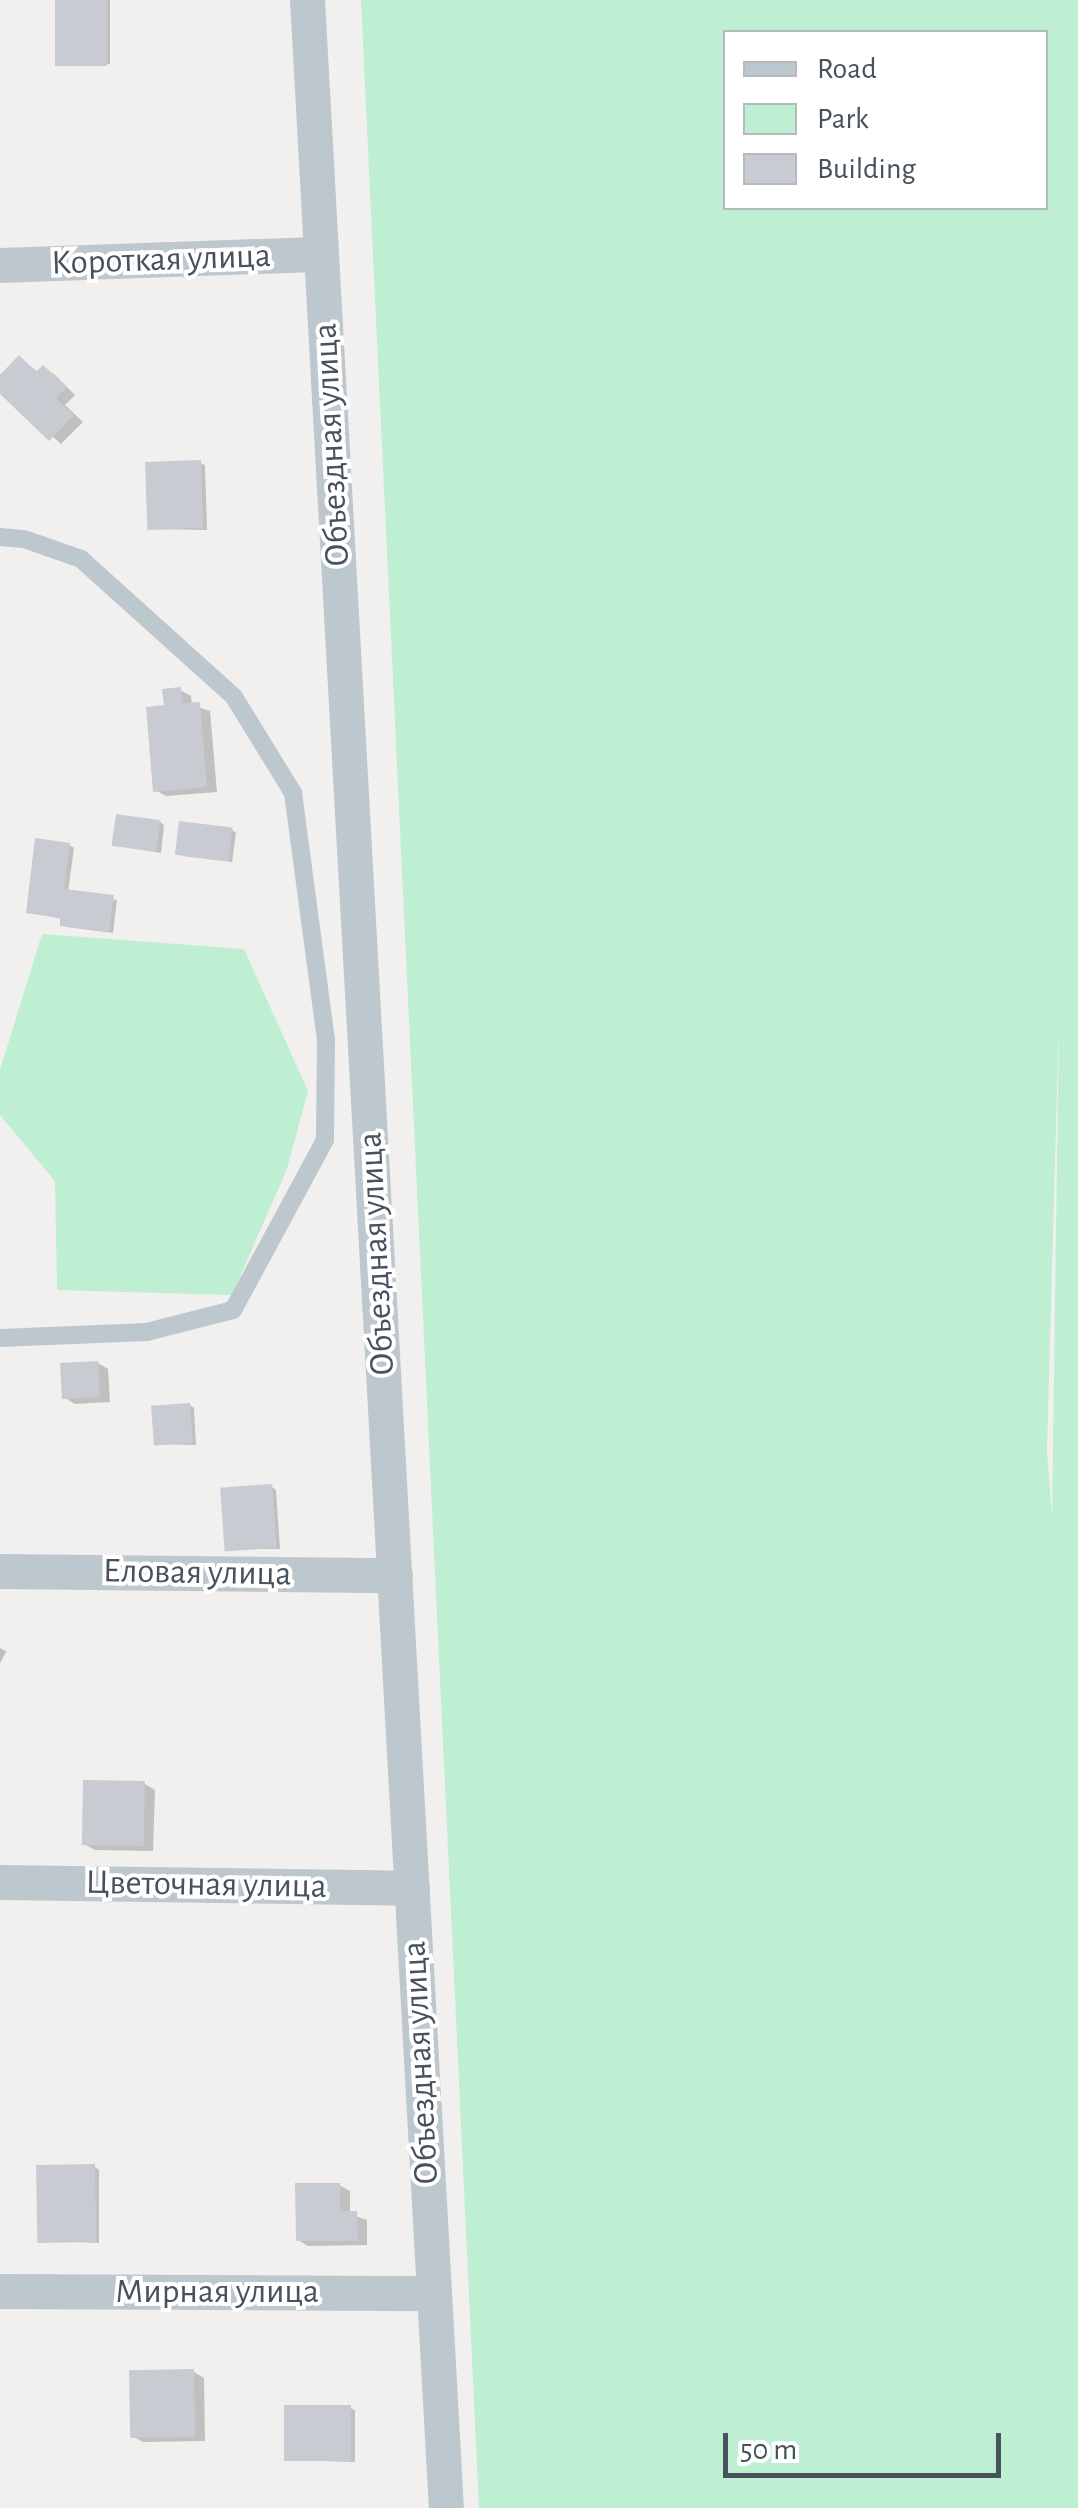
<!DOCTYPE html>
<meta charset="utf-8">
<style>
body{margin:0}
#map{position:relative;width:1078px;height:2508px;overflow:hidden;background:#f2efef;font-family:"Alegreya Sans",sans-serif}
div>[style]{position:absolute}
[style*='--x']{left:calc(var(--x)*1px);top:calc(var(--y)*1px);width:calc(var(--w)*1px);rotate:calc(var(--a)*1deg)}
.green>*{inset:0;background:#beefd2}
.shadow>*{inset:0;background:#0003;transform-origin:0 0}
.building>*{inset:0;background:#c9cbd2;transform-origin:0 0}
.lane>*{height:18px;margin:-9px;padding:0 9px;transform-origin:9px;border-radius:9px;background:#bdc7ce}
.street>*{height:35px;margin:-17.5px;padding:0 17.5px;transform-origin:17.5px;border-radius:17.5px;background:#bdc7ce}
span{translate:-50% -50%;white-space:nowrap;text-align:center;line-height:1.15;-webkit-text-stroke:8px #fff;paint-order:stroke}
.street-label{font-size:35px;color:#47525d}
.legend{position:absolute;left:723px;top:30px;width:325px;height:180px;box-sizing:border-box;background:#fff;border:2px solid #b5babe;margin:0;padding:12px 18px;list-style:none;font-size:30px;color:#47525d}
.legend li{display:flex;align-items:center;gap:20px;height:50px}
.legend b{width:50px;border:2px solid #b5babe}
.scale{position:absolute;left:723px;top:2433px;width:278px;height:45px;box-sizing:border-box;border:5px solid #47525d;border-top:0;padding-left:12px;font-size:30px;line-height:35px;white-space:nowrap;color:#47525d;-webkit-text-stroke:8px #fff;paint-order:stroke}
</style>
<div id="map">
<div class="green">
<i style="clip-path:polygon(evenodd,361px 0,1078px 0,1078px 2508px,479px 2508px,361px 0,726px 32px,1046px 32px,1046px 208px,726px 208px,726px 32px,361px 0,1059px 1018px,1052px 1517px,1052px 1518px,1047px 1450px,1059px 1018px)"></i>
<i style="clip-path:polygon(42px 934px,244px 949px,308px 1091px,287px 1169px,232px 1295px,57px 1290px,55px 1181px,0 1115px,0 1070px)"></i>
</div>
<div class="shadow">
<i style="left:57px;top:0;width:53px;height:64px"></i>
<i style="clip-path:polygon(20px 358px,39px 373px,43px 368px,54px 374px,75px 395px,65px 405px,83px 422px,61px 444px,0 390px,0 379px)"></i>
<i style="clip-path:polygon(200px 463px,205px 465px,207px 530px,150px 529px)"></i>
<i style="clip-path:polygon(180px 690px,191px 696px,192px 705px,210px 711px,217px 792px,166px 796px,155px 790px,166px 707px)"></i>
<i style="clip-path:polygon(160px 822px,164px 825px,161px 853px,115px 845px)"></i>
<i style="clip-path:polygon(232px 830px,236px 833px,232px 862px,182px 856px)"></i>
<i style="clip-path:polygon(69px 845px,74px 848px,68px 892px,117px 900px,113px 933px,67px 927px,63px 919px,28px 912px)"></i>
<i style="clip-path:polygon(98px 1363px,108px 1369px,110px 1402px,75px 1404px,65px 1398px)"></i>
<i style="clip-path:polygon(190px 1405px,194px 1408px,196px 1445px,156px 1444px)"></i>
<i style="clip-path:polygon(272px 1487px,276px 1490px,280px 1549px,226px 1549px)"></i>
<i style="left:0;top:1648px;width:7px;height:45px;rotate:27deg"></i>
<i style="clip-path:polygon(145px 1784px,155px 1790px,153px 1851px,95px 1850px,84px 1844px)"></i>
<i style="clip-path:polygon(95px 2167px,99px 2170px,99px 2243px,39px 2240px)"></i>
<i style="clip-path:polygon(339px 2185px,350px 2191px,350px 2214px,367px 2220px,367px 2245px,308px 2246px,298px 2240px)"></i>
<i style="clip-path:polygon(194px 2372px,204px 2378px,205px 2441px,143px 2442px,132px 2436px)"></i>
<i style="clip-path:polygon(350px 2408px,355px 2410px,355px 2462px,286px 2460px)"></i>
</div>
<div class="building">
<i style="left:55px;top:0;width:52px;height:66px"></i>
<i style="clip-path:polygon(19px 355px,36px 372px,43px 365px,67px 387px,56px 398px,74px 415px,49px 441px,0 394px,0 375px)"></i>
<i style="left:201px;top:460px;width:68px;height:56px;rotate:88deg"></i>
<i style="clip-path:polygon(181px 687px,182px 703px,200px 702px,207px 787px,153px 792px,146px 707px,164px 705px,162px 689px)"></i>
<i style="left:116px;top:814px;width:45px;height:32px;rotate:8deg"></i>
<i style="left:179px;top:821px;width:54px;height:34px;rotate:7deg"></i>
<i style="clip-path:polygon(35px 838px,70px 843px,64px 889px,114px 895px,109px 932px,60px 926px,60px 918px,26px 913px)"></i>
<i style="left:98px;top:1361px;width:36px;height:38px;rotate:87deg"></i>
<i style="left:190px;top:1403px;width:40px;height:39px;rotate:86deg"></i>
<i style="left:272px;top:1484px;width:64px;height:52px;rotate:86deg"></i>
<i style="left:83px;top:1780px;width:62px;height:65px;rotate:1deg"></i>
<i style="left:95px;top:2164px;width:78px;height:59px;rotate:89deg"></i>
<i style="clip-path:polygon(295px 2183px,340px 2183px,340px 2211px,357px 2211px,358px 2241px,296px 2241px)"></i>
<i style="left:194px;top:2369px;width:68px;height:65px;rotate:89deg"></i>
<i style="left:351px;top:2405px;width:56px;height:67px;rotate:90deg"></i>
</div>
<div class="lane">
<i style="--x:0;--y:537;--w:24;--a:5"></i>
<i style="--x:24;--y:539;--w:60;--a:19.3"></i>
<i style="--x:81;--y:559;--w:206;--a:42"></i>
<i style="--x:234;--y:697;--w:113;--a:58.4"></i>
<i style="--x:293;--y:793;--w:249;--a:82.4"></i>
<i style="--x:326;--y:1040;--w:100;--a:90.6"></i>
<i style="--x:325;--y:1140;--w:193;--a:118.4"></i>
<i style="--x:233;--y:1310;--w:89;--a:165.7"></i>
<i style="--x:147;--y:1332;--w:147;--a:177.7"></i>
</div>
<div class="street">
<i style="--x:307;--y:0;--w:2512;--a:86.83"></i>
<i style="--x:0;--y:265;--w:321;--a:-2"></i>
<i style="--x:0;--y:1571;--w:395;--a:0.6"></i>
<i style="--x:0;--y:1882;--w:412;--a:0.8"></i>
<i style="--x:0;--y:2291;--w:434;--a:0.3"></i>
</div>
<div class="street-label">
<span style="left:161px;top:260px;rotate:-2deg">Короткая улица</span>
<span style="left:332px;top:445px;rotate:-93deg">Объездная улица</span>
<span style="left:377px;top:1254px;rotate:-93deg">Объездная улица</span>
<span style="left:197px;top:1573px;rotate:1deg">Еловая улица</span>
<span style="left:206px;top:1885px;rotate:1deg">Цветочная улица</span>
<span style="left:421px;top:2063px;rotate:-93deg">Объездная улица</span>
<span style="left:217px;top:2292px">Мирная улица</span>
</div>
<ul class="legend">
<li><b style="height:12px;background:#bdc7ce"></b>Road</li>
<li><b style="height:28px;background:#beefd2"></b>Park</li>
<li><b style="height:28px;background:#c9cbd2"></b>Building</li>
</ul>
<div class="scale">50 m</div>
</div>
